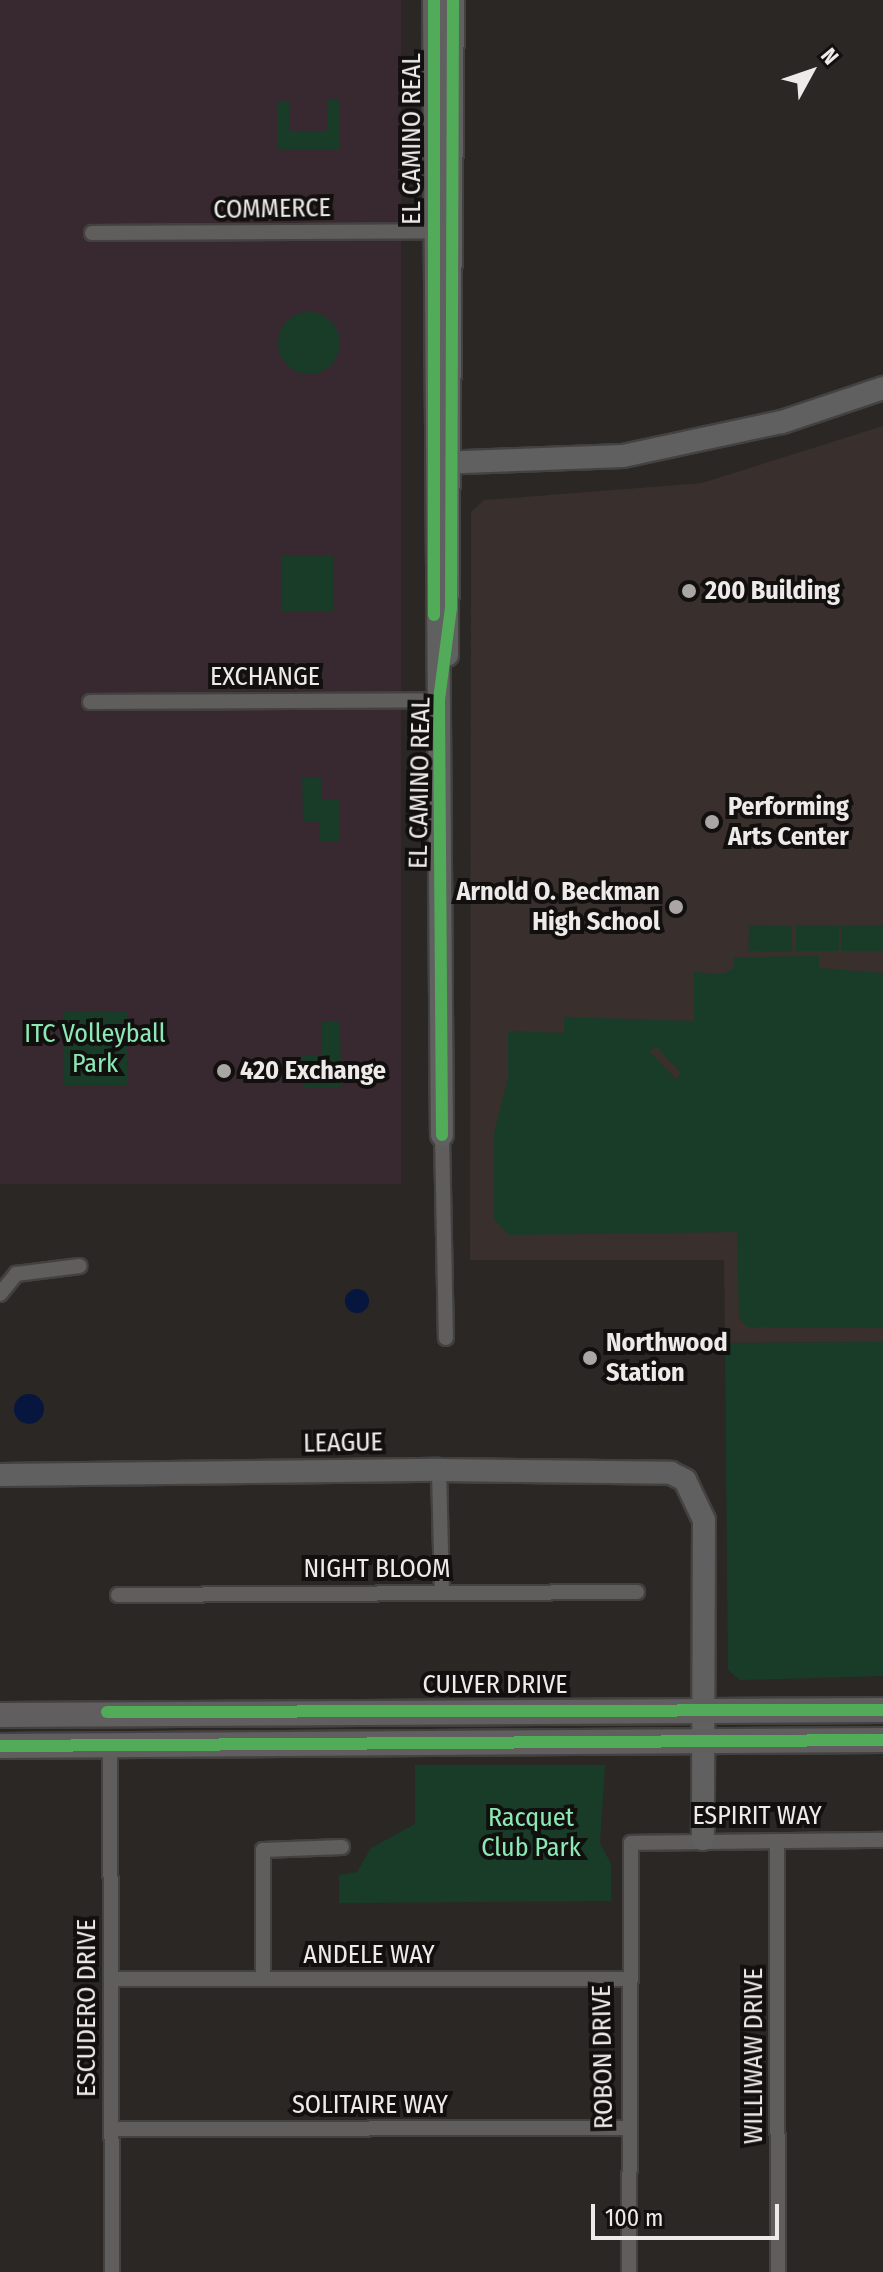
<!DOCTYPE html>
<style>
body{margin:0}
#map{position:relative;width:883px;height:2272px;overflow:hidden;background:#2a2725;font-family:"Fira Sans Condensed",sans-serif}
div>[style]{position:absolute}
[style*='--x']{left:calc(var(--x)*1px);top:calc(var(--y)*1px);width:calc(var(--w)*1px);rotate:calc(var(--a)*1deg)}
.commercial>*{inset:0;background:#382930;transform-origin:0 0}
.built>*{inset:0;background:#392f2c}
.green>*{inset:0;background:#193c29;transform-origin:0 0}
.round{border-radius:50%}
.water>*{inset:0;background:#07163e}
.roads{filter:drop-shadow(2px 0 #444241) drop-shadow(-2px 0 #444241) drop-shadow(0 2px #444241) drop-shadow(0 -2px #444241)}
.street>*{height:14px;margin:-7px;padding:0 7px;transform-origin:7px;border-radius:7px;background:#5f5e5d}
.secondary>*{height:22px;margin:-11px;padding:0 11px;transform-origin:11px;border-radius:11px;background:#616060}
.primary>*{height:24px;margin:-12px;padding:0 12px;transform-origin:12px;border-radius:12px;background:#605e5e}
.cycleway>*{height:12px;margin:-6px;padding:0 6px;transform-origin:6px;border-radius:6px;background:#51ab58}
.dots>*{width:22px;height:22px;translate:-50% -50%;box-sizing:border-box;border:4px solid #12100f;border-radius:50%}
span{translate:-50% -50%;white-space:nowrap;text-align:center;line-height:1.15;-webkit-text-stroke:8px #12100f;paint-order:stroke}
.street-label{font-size:26px;color:#edeae9}
.poi-label{font-size:26px;color:#edeae9;font-weight:700}
.left{translate:0 -50%;text-align:left}
.right{translate:-100% -50%;text-align:right}
.park-label{font-size:26px;color:#8ce9b5}
.north{position:absolute;left:771px;top:32px;width:80px;height:80px;-webkit-text-stroke:6px #12100f;paint-order:stroke;rotate:50deg;font-size:22px;font-weight:700;line-height:32px;text-align:center;color:#edeae9}
.north::after{content:'';display:block;margin:auto;width:28px;height:36px;background:#edeae9;clip-path:polygon(50% 0,100% 100%,50% 72%,0 100%)}
.scale{position:absolute;left:591px;top:2204px;width:188px;height:36px;box-sizing:border-box;border:4px solid #edeae9;border-top:0;padding-left:10px;font-size:24px;line-height:28px;white-space:nowrap;color:#edeae9;-webkit-text-stroke:6px #12100f;paint-order:stroke}
</style>
<div id="map">
<div class="commercial">
<i style="left:0;top:0;width:401px;height:1184px"></i>
</div>
<div class="built">
<i style="clip-path:polygon(883px 426px,883px 1342px,725px 1343px,724px 1260px,470px 1260px,471px 512px,484px 500px,702px 483px)"></i>
</div>
<div class="green">
<i style="clip-path:polygon(327px 100px,340px 100px,340px 149px,278px 149px,278px 101px,289px 101px,289px 131px,327px 131px)"></i>
<i class="round" style="left:278px;top:312px;width:62px;height:62px"></i>
<i style="left:282px;top:555px;width:51px;height:56px"></i>
<i style="clip-path:polygon(302px 778px,321px 778px,322px 800px,339px 800px,339px 841px,320px 841px,320px 821px,303px 821px)"></i>
<i style="left:749px;top:925px;width:43px;height:26px;rotate:1deg"></i>
<i style="left:796px;top:925px;width:43px;height:26px"></i>
<i style="left:841px;top:925px;width:42px;height:26px"></i>
<i style="clip-path:polygon(evenodd,819px 956px,819px 968px,883px 973px,883px 1328px,747px 1327px,739px 1318px,737px 1232px,509px 1235px,494px 1220px,494px 1133px,508px 1078px,508px 1031px,564px 1033px,564px 1017px,694px 1021px,694px 972px,723px 974px,734px 968px,734px 957px,819px 956px,657px 1047px,680px 1072px,677px 1080px,649px 1051px,657px 1047px)"></i>
<i style="left:64px;top:1012px;width:63px;height:73px"></i>
<i style="clip-path:polygon(322px 1022px,340px 1022px,341px 1087px,303px 1088px,302px 1056px,322px 1055px)"></i>
<i style="clip-path:polygon(883px 1342px,883px 1676px,740px 1680px,728px 1670px,725px 1343px)"></i>
<i style="clip-path:polygon(415px 1765px,605px 1765px,600px 1843px,611px 1864px,611px 1901px,339px 1903px,339px 1875px,357px 1872px,371px 1848px,415px 1824px)"></i>
</div>
<div class="water">
<i class="round" style="left:345px;top:1289px;width:24px;height:24px"></i>
<i class="round" style="left:14px;top:1394px;width:30px;height:30px"></i>
</div>
<div class="roads">
<div class="street">
<i style="--x:92;--y:233;--w:349;--a:-0.3"></i>
<i style="--x:90;--y:702;--w:349;--a:-0.3"></i>
<i style="--x:442;--y:1135;--w:203;--a:88.9"></i>
<i style="--x:0;--y:1294;--w:26;--a:-51"></i>
<i style="--x:16;--y:1274;--w:64;--a:-7.2"></i>
<i style="--x:439;--y:1470;--w:123;--a:88.6"></i>
<i style="--x:118;--y:1595;--w:519;--a:-0.33"></i>
<i style="--x:110;--y:1744;--w:528;--a:89.78"></i>
<i style="--x:777;--y:1841;--w:431;--a:89.9"></i>
<i style="--x:111;--y:1979;--w:515;--a:0"></i>
<i style="--x:263;--y:1979;--w:129;--a:-90"></i>
<i style="--x:263;--y:1850;--w:79;--a:-2.2"></i>
<i style="--x:112;--y:2129;--w:516;--a:-0.11"></i>
<i style="--x:629;--y:2272;--w:429;--a:-89.7"></i>
<i style="--x:631;--y:1843;--w:252;--a:-0.7"></i>
</div>
<div class="secondary">
<i style="--x:434;--y:0;--w:1135;--a:89.6"></i>
<i style="--x:438;--y:463;--w:185;--a:-2.2"></i>
<i style="--x:623;--y:456;--w:163;--a:-12.1"></i>
<i style="--x:782;--y:422;--w:107;--a:-18.6"></i>
<i style="--x:447;--y:655;--w:655;--a:-89.48"></i>
<i style="--x:0;--y:1475;--w:439;--a:-0.7"></i>
<i style="--x:439;--y:1470;--w:232;--a:0.7"></i>
<i style="--x:671;--y:1473;--w:16;--a:27"></i>
<i style="--x:685;--y:1480;--w:44;--a:64.6"></i>
<i style="--x:704;--y:1520;--w:319;--a:90.2"></i>
</div>
<div class="primary">
<i style="--x:0;--y:1715;--w:883;--a:-0.32"></i>
<i style="--x:0;--y:1746;--w:883;--a:-0.39"></i>
</div>
</div>
<div class="cycleway">
<i style="--x:434;--y:0;--w:615;--a:90"></i>
<i style="--x:442;--y:1135;--w:435;--a:-90.4"></i>
<i style="--x:439;--y:700;--w:93;--a:-82.6"></i>
<i style="--x:451;--y:608;--w:608;--a:-89.81"></i>
<i style="--x:107;--y:1712;--w:776;--a:-0.15"></i>
<i style="--x:0;--y:1746;--w:883;--a:-0.39"></i>
</div>
<div class="dots">
<i style="left:689px;top:591px;background:#a9a6a4"></i>
<i style="left:712px;top:822px;background:#a9a6a4"></i>
<i style="left:676px;top:907px;background:#a9a6a4"></i>
<i style="left:224px;top:1071px;background:#a9a6a4"></i>
<i style="left:590px;top:1358px;background:#a9a6a4"></i>
</div>
<div class="street-label">
<span style="left:412px;top:139px;rotate:-90deg">EL CAMINO REAL</span>
<span style="left:272px;top:209px;rotate:-1deg">COMMERCE</span>
<span style="left:265px;top:677px">EXCHANGE</span>
<span style="left:420px;top:783px;rotate:-89deg">EL CAMINO REAL</span>
<span style="left:343px;top:1443px;rotate:-1deg">LEAGUE</span>
<span style="left:377px;top:1569px">NIGHT BLOOM</span>
<span style="left:495px;top:1685px">CULVER DRIVE</span>
<span style="left:757px;top:1816px">ESPIRIT WAY</span>
<span style="left:369px;top:1955px">ANDELE WAY</span>
<span style="left:87px;top:2008px;rotate:-90deg">ESCUDERO DRIVE</span>
<span style="left:754px;top:2056px;rotate:-90deg">WILLIWAW DRIVE</span>
<span style="left:603px;top:2057px;rotate:-91deg">ROBON DRIVE</span>
<span style="left:370px;top:2105px">SOLITAIRE WAY</span>
</div>
<div class="poi-label">
<span class="left" style="left:705px;top:591px">200 Building</span>
<span class="left" style="left:728px;top:822px">Performing<br>Arts Center</span>
<span class="right" style="left:660px;top:907px">Arnold O. Beckman<br>High School</span>
<span class="left" style="left:240px;top:1071px">420 Exchange</span>
<span class="left" style="left:606px;top:1358px">Northwood<br>Station</span>
</div>
<div class="park-label">
<span style="left:95px;top:1049px">ITC Volleyball<br>Park</span>
<span style="left:531px;top:1833px">Racquet<br>Club Park</span>
</div>
<div class="north">N</div>
<div class="scale">100 m</div>
</div>
